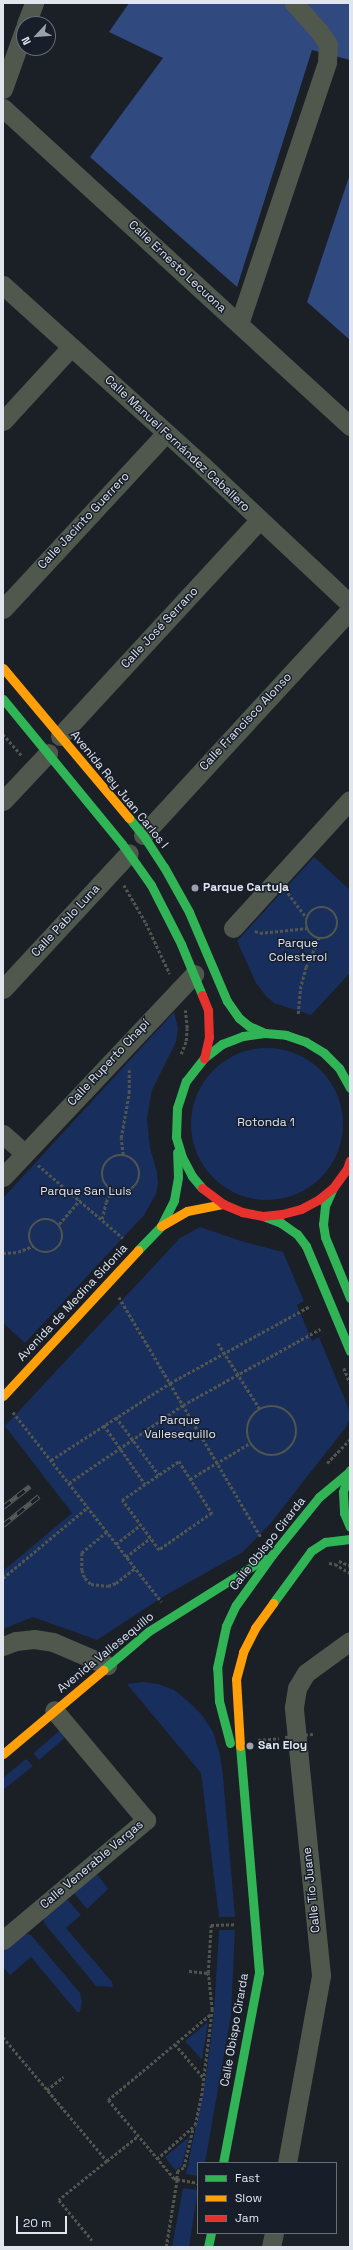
<!DOCTYPE html>
<meta charset="utf-8">
<style>
body{margin:0}
#map{position:relative;width:353px;height:2250px;overflow:hidden;background:#1b1f26;font-family:"Space Grotesk",sans-serif}
div>[style]{position:absolute}
[style*='--x']{left:calc(var(--x)*1px);top:calc(var(--y)*1px);width:calc(var(--w)*1px);rotate:calc(var(--a)*1deg)}
.green>*{inset:0;background:#182e5c;transform-origin:0 0}
.round{border-radius:50%}
.forest>*{inset:0;background:#30497e}
.path>*{height:2.5px;margin-top:-1.25px;transform-origin:0;background:repeating-linear-gradient(90deg,#50554f 0 3px,transparent 0 5px)}
.path>.ring{margin:-1.25px;padding:0;box-sizing:content-box;background:none;border:2.5px solid #50554f;border-radius:50%}
.street>*{height:19px;margin:-9.5px;padding:0 9.5px;transform-origin:9.5px;border-radius:9.5px;background:#50574c}
.fast>*{height:9px;margin:-4.5px;padding:0 4.5px;transform-origin:4.5px;border-radius:4.5px;background:#30b455}
.slow>*{height:9px;margin:-4.5px;padding:0 4.5px;transform-origin:4.5px;border-radius:4.5px;background:#ff9f0a}
.jam>*{height:9px;margin:-4.5px;padding:0 4.5px;transform-origin:4.5px;border-radius:4.5px;background:#e5322d}
.rail>*{height:4.5px;margin-top:-2.25px;transform-origin:0;background:repeating-linear-gradient(90deg,#171e2a 0 9px,#565b59 0 18px);box-sizing:border-box;border-block:1px solid #565b59}
.path-bridge>*{height:2.5px;margin-top:-1.25px;transform-origin:0;background:repeating-linear-gradient(90deg,#50554f 0 3px,transparent 0 5px)}
.dots>*{width:11px;height:11px;translate:-50% -50%;box-sizing:border-box;border:2px solid #171e2a;border-radius:50%}
span{translate:-50% -50%;white-space:nowrap;text-align:center;line-height:1.15;-webkit-text-stroke:3px #171e2a;paint-order:stroke}
.street-label{font-size:12px;color:#e1e6ee}
.poi-label{font-size:12px;color:#e1e6ee;font-weight:700}
.left{translate:0 -50%;text-align:left}
.park-label{font-size:12px;color:#dbe4f7}
.frame{position:absolute;inset:0;border:4px solid #e1e6ee;pointer-events:none}
.legend{position:absolute;left:197px;top:2162px;width:140px;height:72px;box-sizing:border-box;background:#171e2a;border:1px solid #686e78;margin:0;padding:5px 7px;list-style:none;font-size:12px;color:#e1e6ee}
.legend li{display:flex;align-items:center;gap:8px;height:20px}
.legend b{width:20px;border:1px solid #686e78}
.north{position:absolute;left:16px;top:16px;width:40px;height:40px;box-sizing:border-box;background:#171e2a;border:1px solid #686e78;border-radius:50%;rotate:244deg;font-size:11px;font-weight:700;line-height:16px;text-align:center;color:#e1e6ee}
.north::after{content:'';display:block;margin:auto;width:14px;height:18px;background:#9ca0a8;clip-path:polygon(50% 0,100% 100%,50% 72%,0 100%)}
.scale{position:absolute;left:16px;top:2216px;width:51px;height:18px;box-sizing:border-box;border:2px solid #e1e6ee;border-top:0;padding-left:5px;font-size:12px;line-height:14px;white-space:nowrap;color:#e1e6ee;-webkit-text-stroke:3px #171e2a;paint-order:stroke}
</style>
<div id="map">
<div class="green">
<i style="clip-path:polygon(314px 857px,350px 890px,350px 973px,311px 1015px,274px 1003px,266px 996px,256px 983px,237px 941px)"></i>
<i style="clip-path:polygon(174px 1012px,178px 1028px,176px 1042px,152px 1090px,147px 1118px,150px 1148px,157px 1172px,158px 1184px,156px 1194px,144px 1215px,25px 1343px,3px 1323px,3px 1198px)"></i>
<i class="round" style="left:191px;top:1048px;width:152px;height:152px"></i>
<i style="clip-path:polygon(200px 1227px,241px 1241px,283px 1252px,304px 1301px,297px 1305px,300px 1312px,312px 1341px,319px 1337px,348px 1407px,350px 1417px,346px 1427px,270px 1524px,243px 1552px,166px 1595px,97px 1640px,33px 1617px,3px 1629px,3px 1571px,72px 1513px,5px 1426px,180px 1238px)"></i>
<i style="clip-path:polygon(143px 1682px,158px 1684px,174px 1690px,188px 1701px,202px 1715px,213px 1732px,220px 1755px,223px 1776px,235px 1917px,219px 1917px,201px 1773px,127px 1684px)"></i>
<i style="left:59px;top:1731px;width:9px;height:34px;rotate:49deg"></i>
<i style="clip-path:polygon(26px 1759px,33px 1766px,3px 1790px,3px 1778px)"></i>
<i style="clip-path:polygon(95px 1875px,98px 1875px,108px 1889px,87px 1909px,73px 1892px)"></i>
<i style="clip-path:polygon(66px 1898px,81px 1915px,66px 1928px,112px 1982px,113px 1987px,96px 1986px,44px 1923px,44px 1917px)"></i>
<i style="clip-path:polygon(219px 1930px,235px 1930px,231px 2015px,205px 2163px,198px 2163px,198px 2176px,186px 2174px,206px 2077px,214px 2013px)"></i>
<i style="clip-path:polygon(24px 1933px,31px 1935px,80px 1993px,82px 2001px,80px 2012px,77px 2012px,31px 1957px,10px 1975px,3px 1967px,3px 1952px)"></i>
<i style="clip-path:polygon(208px 2022px,202px 2060px,185px 2041px)"></i>
<i style="clip-path:polygon(189px 2137px,182px 2166px,175px 2170px,165px 2157px)"></i>
<i style="clip-path:polygon(183px 2188px,198px 2190px,189px 2247px,172px 2247px)"></i>
</div>
<div class="forest">
<i style="clip-path:polygon(129px 3px,350px 3px,350px 60px,312px 50px,237px 287px,90px 157px,163px 58px,109px 32px)"></i>
<i style="clip-path:polygon(350px 174px,350px 340px,307px 302px)"></i>
</div>
<div class="path">
<i style="--x:3;--y:734;--w:28;--a:49"></i>
<i style="--x:124;--y:885;--w:44;--a:59.9"></i>
<i style="--x:146;--y:923;--w:56;--a:64.8"></i>
<i style="--x:288;--y:893;--w:31;--a:53"></i>
<i class="ring" style="left:306px;top:907px;width:29.5px;height:29.5px"></i>
<i style="--x:255;--y:931;--w:5;--a:22"></i>
<i style="--x:260;--y:933;--w:48;--a:-5.9"></i>
<i style="--x:298;--y:1014;--w:25;--a:-85"></i>
<i style="--x:300;--y:989;--w:23;--a:-75"></i>
<i style="--x:306;--y:967;--w:32;--a:-66"></i>
<i style="--x:181;--y:1054;--w:14;--a:-69"></i>
<i style="--x:186;--y:1041;--w:13;--a:-86"></i>
<i style="--x:187;--y:1028;--w:18;--a:-96"></i>
<i style="--x:123;--y:1155;--w:17;--a:-97"></i>
<i style="--x:121;--y:1138;--w:46;--a:-79.9"></i>
<i style="--x:129;--y:1093;--w:23;--a:-90"></i>
<i class="ring" style="left:102px;top:1155px;width:35.5px;height:35.5px"></i>
<i style="--x:38;--y:1165;--w:112;--a:40.7"></i>
<i style="--x:102;--y:1219;--w:17;--a:-77"></i>
<i style="--x:106;--y:1202;--w:13;--a:-63"></i>
<i class="ring" style="left:29px;top:1219px;width:31.5px;height:31.5px"></i>
<i style="--x:59;--y:1224;--w:32;--a:-49"></i>
<i style="--x:3;--y:1253;--w:15;--a:-4"></i>
<i style="--x:18;--y:1252;--w:16;--a:-22"></i>
<i style="--x:119;--y:1297;--w:279;--a:59.4"></i>
<i style="--x:218;--y:1343;--w:78;--a:57.5"></i>
<i style="--x:344;--y:1368;--w:16;--a:68"></i>
<i class="ring" style="left:247px;top:1406px;width:47.5px;height:47.5px"></i>
<i style="--x:13;--y:1412;--w:241;--a:51.9"></i>
<i style="--x:116;--y:1417;--w:72;--a:53.4"></i>
<i style="--x:104;--y:1425;--w:72;--a:55.2"></i>
<i style="--x:51;--y:1460;--w:142;--a:-32.9"></i>
<i style="--x:170;--y:1383;--w:160;--a:-28.8"></i>
<i style="--x:179;--y:1461;--w:62;--a:57.6"></i>
<i style="--x:212;--y:1513;--w:65;--a:145.1"></i>
<i style="--x:159;--y:1550;--w:62;--a:-126.5"></i>
<i style="--x:122;--y:1500;--w:69;--a:-34.4"></i>
<i style="--x:327;--y:1463;--w:33;--a:-46"></i>
<i style="--x:190;--y:1479;--w:70;--a:-31"></i>
<i style="--x:69;--y:1483;--w:138;--a:-34.4"></i>
<i style="--x:183;--y:1405;--w:157;--a:-29"></i>
<i style="--x:107;--y:1532;--w:33;--a:140"></i>
<i style="--x:82;--y:1553;--w:17;--a:90"></i>
<i style="--x:82;--y:1570;--w:9;--a:69"></i>
<i style="--x:85;--y:1578;--w:8;--a:45"></i>
<i style="--x:91;--y:1584;--w:17;--a:7"></i>
<i style="--x:108;--y:1586;--w:9;--a:-21"></i>
<i style="--x:116;--y:1583;--w:24;--a:-38"></i>
<i style="--x:116;--y:1544;--w:31;--a:-38"></i>
<i style="--x:126;--y:1557;--w:31;--a:-38"></i>
<i style="--x:339;--y:1561;--w:12;--a:24"></i>
<i style="--x:329;--y:1563;--w:6;--a:9"></i>
<i style="--x:335;--y:1564;--w:17;--a:31"></i>
<i style="--x:3;--y:1578;--w:111;--a:-39.9"></i>
<i style="--x:258;--y:1740;--w:21;--a:-5"></i>
<i style="--x:189;--y:1971;--w:19;--a:6"></i>
<i style="--x:3;--y:2037;--w:162;--a:50"></i>
<i style="--x:107;--y:2161;--w:62;--a:140.9"></i>
<i style="--x:59;--y:2200;--w:52;--a:50.5"></i>
<i style="--x:175;--y:2044;--w:43;--a:49.7"></i>
<i style="--x:47;--y:2090;--w:21;--a:-39"></i>
<i style="--x:193;--y:2130;--w:39;--a:103"></i>
<i style="--x:184;--y:2168;--w:7;--a:153"></i>
<i style="--x:178;--y:2171;--w:8;--a:97"></i>
<i style="--x:177;--y:2179;--w:21;--a:11"></i>
<i style="--x:157;--y:2159;--w:51;--a:-41.8"></i>
<i style="--x:195;--y:2125;--w:35;--a:-78"></i>
<i style="--x:202;--y:2091;--w:82;--a:-83"></i>
<i style="--x:212;--y:2010;--w:37;--a:-96"></i>
<i style="--x:208;--y:1973;--w:48;--a:-86.4"></i>
<i style="--x:211;--y:1925;--w:25;--a:-2"></i>
<i style="--x:107;--y:2161;--w:40;--a:-39"></i>
<i style="--x:166;--y:2247;--w:69;--a:-80.8"></i>
<i style="--x:177;--y:2179;--w:3;--a:180"></i>
<i style="--x:174;--y:2179;--w:103;--a:-129.9"></i>
<i style="--x:108;--y:2100;--w:134;--a:-39.9"></i>
</div>
<div class="street">
<i style="--x:26;--y:24;--w:22;--a:-69"></i>
<i style="--x:3;--y:89;--w:63;--a:-70.4"></i>
<i style="--x:3;--y:108;--w:471;--a:42.5"></i>
<i style="--x:3;--y:285;--w:268;--a:42.1"></i>
<i style="--x:202;--y:465;--w:203;--a:43.2"></i>
<i style="--x:239;--y:324;--w:276;--a:-71.4"></i>
<i style="--x:327;--y:62;--w:18;--a:-87"></i>
<i style="--x:328;--y:44;--w:16;--a:-125"></i>
<i style="--x:319;--y:31;--w:38;--a:-132"></i>
<i style="--x:3;--y:421;--w:100;--a:-47.4"></i>
<i style="--x:3;--y:609;--w:238;--a:-47.2"></i>
<i style="--x:60;--y:736;--w:294;--a:-47.3"></i>
<i style="--x:3;--y:801;--w:66;--a:-46.8"></i>
<i style="--x:143;--y:835;--w:306;--a:-47.4"></i>
<i style="--x:233;--y:928;--w:173;--a:-47.6"></i>
<i style="--x:3;--y:989;--w:185;--a:-47.2"></i>
<i style="--x:3;--y:1134;--w:28;--a:42"></i>
<i style="--x:3;--y:1177;--w:279;--a:-46.7"></i>
<i style="--x:3;--y:1646;--w:14;--a:-21"></i>
<i style="--x:16;--y:1641;--w:18;--a:-6"></i>
<i style="--x:34;--y:1639;--w:19;--a:9"></i>
<i style="--x:53;--y:1642;--w:59;--a:23.1"></i>
<i style="--x:3;--y:1940;--w:187;--a:-40"></i>
<i style="--x:146;--y:1820;--w:143;--a:-129.9"></i>
<i style="--x:287;--y:2163;--w:191;--a:-79.7"></i>
<i style="--x:321;--y:1975;--w:269;--a:-95.8"></i>
<i style="--x:294;--y:1707;--w:19;--a:-81"></i>
<i style="--x:297;--y:1688;--w:17;--a:-59"></i>
<i style="--x:306;--y:1673;--w:54;--a:-36"></i>
<i style="--x:271;--y:2247;--w:14;--a:-78"></i>
</div>
<div class="fast">
<i style="--x:3;--y:699;--w:188;--a:50.6"></i>
<i style="--x:122;--y:844;--w:50;--a:54.7"></i>
<i style="--x:151;--y:885;--w:66;--a:63"></i>
<i style="--x:181;--y:944;--w:55;--a:67.6"></i>
<i style="--x:129;--y:818;--w:22;--a:51"></i>
<i style="--x:143;--y:835;--w:38;--a:57"></i>
<i style="--x:164;--y:867;--w:51;--a:60.9"></i>
<i style="--x:189;--y:912;--w:97;--a:66.9"></i>
<i style="--x:227;--y:1001;--w:21;--a:55"></i>
<i style="--x:239;--y:1018;--w:13;--a:39"></i>
<i style="--x:249;--y:1026;--w:17;--a:24"></i>
<i style="--x:202;--y:1188;--w:16;--a:-130"></i>
<i style="--x:192;--y:1176;--w:21;--a:-118"></i>
<i style="--x:182;--y:1157;--w:21;--a:-107"></i>
<i style="--x:176;--y:1137;--w:29;--a:-88"></i>
<i style="--x:177;--y:1108;--w:28;--a:-72"></i>
<i style="--x:186;--y:1081;--w:29;--a:-52"></i>
<i style="--x:204;--y:1058;--w:23;--a:-38"></i>
<i style="--x:222;--y:1044;--w:22;--a:-21"></i>
<i style="--x:243;--y:1036;--w:22;--a:-8"></i>
<i style="--x:265;--y:1033;--w:21;--a:5"></i>
<i style="--x:286;--y:1035;--w:21;--a:19"></i>
<i style="--x:306;--y:1042;--w:21;--a:31"></i>
<i style="--x:324;--y:1053;--w:21;--a:45"></i>
<i style="--x:339;--y:1068;--w:23;--a:61"></i>
<i style="--x:333;--y:1188;--w:20;--a:114"></i>
<i style="--x:325;--y:1206;--w:18;--a:96"></i>
<i style="--x:323;--y:1224;--w:13;--a:81"></i>
<i style="--x:325;--y:1237;--w:66;--a:67.7"></i>
<i style="--x:263;--y:1216;--w:19;--a:21"></i>
<i style="--x:281;--y:1223;--w:19;--a:35"></i>
<i style="--x:297;--y:1234;--w:15;--a:53"></i>
<i style="--x:306;--y:1246;--w:114;--a:67.3"></i>
<i style="--x:138;--y:1250;--w:33;--a:-46"></i>
<i style="--x:161;--y:1226;--w:29;--a:-63"></i>
<i style="--x:174;--y:1200;--w:23;--a:-80"></i>
<i style="--x:178;--y:1177;--w:25;--a:-92"></i>
<i style="--x:350;--y:1470;--w:23;--a:108"></i>
<i style="--x:343;--y:1492;--w:21;--a:87"></i>
<i style="--x:344;--y:1513;--w:15;--a:67"></i>
<i style="--x:273;--y:1603;--w:64;--a:-53.8"></i>
<i style="--x:311;--y:1551;--w:17;--a:-33"></i>
<i style="--x:325;--y:1542;--w:25;--a:-7"></i>
<i style="--x:103;--y:1670;--w:60;--a:-40.3"></i>
<i style="--x:149;--y:1631;--w:136;--a:-32.1"></i>
<i style="--x:230;--y:1743;--w:43;--a:-104.7"></i>
<i style="--x:219;--y:1701;--w:33;--a:-93"></i>
<i style="--x:217;--y:1668;--w:43;--a:-77.9"></i>
<i style="--x:226;--y:1626;--w:23;--a:-65"></i>
<i style="--x:236;--y:1605;--w:62;--a:-54.2"></i>
<i style="--x:272;--y:1555;--w:75;--a:-51"></i>
<i style="--x:319;--y:1497;--w:38;--a:-40"></i>
<i style="--x:223;--y:2163;--w:194;--a:-79.3"></i>
<i style="--x:259;--y:1972;--w:227;--a:-94.8"></i>
<i style="--x:208;--y:2247;--w:14;--a:-78"></i>
</div>
<div class="slow">
<i style="--x:3;--y:668;--w:196;--a:50"></i>
<i style="--x:161;--y:1226;--w:30;--a:-30"></i>
<i style="--x:187;--y:1211;--w:37;--a:-11"></i>
<i style="--x:3;--y:1396;--w:199;--a:-47.2"></i>
<i style="--x:240;--y:1746;--w:67;--a:-93.4"></i>
<i style="--x:236;--y:1679;--w:28;--a:-75"></i>
<i style="--x:243;--y:1652;--w:27;--a:-63"></i>
<i style="--x:255;--y:1628;--w:31;--a:-54"></i>
<i style="--x:3;--y:1754;--w:131;--a:-40"></i>
</div>
<div class="jam">
<i style="--x:202;--y:995;--w:16;--a:68"></i>
<i style="--x:208;--y:1010;--w:27;--a:88"></i>
<i style="--x:209;--y:1037;--w:22;--a:103"></i>
<i style="--x:202;--y:1188;--w:26;--a:37"></i>
<i style="--x:223;--y:1204;--w:21;--a:23"></i>
<i style="--x:242;--y:1212;--w:21;--a:11"></i>
<i style="--x:263;--y:1216;--w:19;--a:-6"></i>
<i style="--x:282;--y:1214;--w:20;--a:-15"></i>
<i style="--x:301;--y:1209;--w:19;--a:-28"></i>
<i style="--x:318;--y:1200;--w:19;--a:-39"></i>
<i style="--x:333;--y:1188;--w:24;--a:-54"></i>
<i style="--x:347;--y:1169;--w:9;--a:-72"></i>
</div>
<div class="rail">
<i style="--x:3;--y:1507;--w:34;--a:-38"></i>
<i style="--x:3;--y:1525;--w:46;--a:-38.9"></i>
</div>
<div class="path-bridge">
<i style="--x:285;--y:1737;--w:28;--a:-6"></i>
</div>
<div class="dots">
<i style="left:195px;top:888px;background:#9ca0a8"></i>
<i style="left:250px;top:1746px;background:#9ca0a8"></i>
</div>
<div class="street-label">
<span style="left:177px;top:267px;rotate:43deg">Calle Ernesto Lecuona</span>
<span style="left:177px;top:444px;rotate:43deg">Calle Manuel Fernández Caballero</span>
<span style="left:84px;top:521px;rotate:-47deg">Calle Jacinto Guerrero</span>
<span style="left:160px;top:628px;rotate:-47deg">Calle José Serrano</span>
<span style="left:246px;top:722px;rotate:-47deg">Calle Francisco Alonso</span>
<span style="left:119px;top:790px;rotate:51deg">Avenida Rey Juan Carlos I</span>
<span style="left:66px;top:921px;rotate:-47deg">Calle Pablo Luna</span>
<span style="left:109px;top:1063px;rotate:-47deg">Calle Ruperto Chapí</span>
<span style="left:73px;top:1303px;rotate:-47deg">Avenida de Medina Sidonia</span>
<span style="left:268px;top:1544px;rotate:-52deg">Calle Obispo Cirarda</span>
<span style="left:106px;top:1653px;rotate:-39deg">Avenida Vallesequillo</span>
<span style="left:92px;top:1865px;rotate:-40deg">Calle Venerable Vargas</span>
<span style="left:312px;top:1890px;rotate:-96deg">Calle Tío Juane</span>
<span style="left:235px;top:2030px;rotate:-80deg">Calle Obispo Cirarda</span>
</div>
<div class="poi-label">
<span class="left" style="left:203px;top:888px">Parque Cartuja</span>
<span class="left" style="left:258px;top:1746px">San Eloy</span>
</div>
<div class="park-label">
<span style="left:298px;top:951px">Parque<br>Colesterol</span>
<span style="left:266px;top:1123px">Rotonda 1</span>
<span style="left:86px;top:1192px">Parque San Luis</span>
<span style="left:180px;top:1428px">Parque<br>Vallesequillo</span>
</div>
<div class="frame"></div>
<ul class="legend">
<li><b style="height:5px;background:#30b455"></b>Fast</li>
<li><b style="height:5px;background:#ff9f0a"></b>Slow</li>
<li><b style="height:5px;background:#e5322d"></b>Jam</li>
</ul>
<div class="north">N</div>
<div class="scale">20 m</div>
</div>
